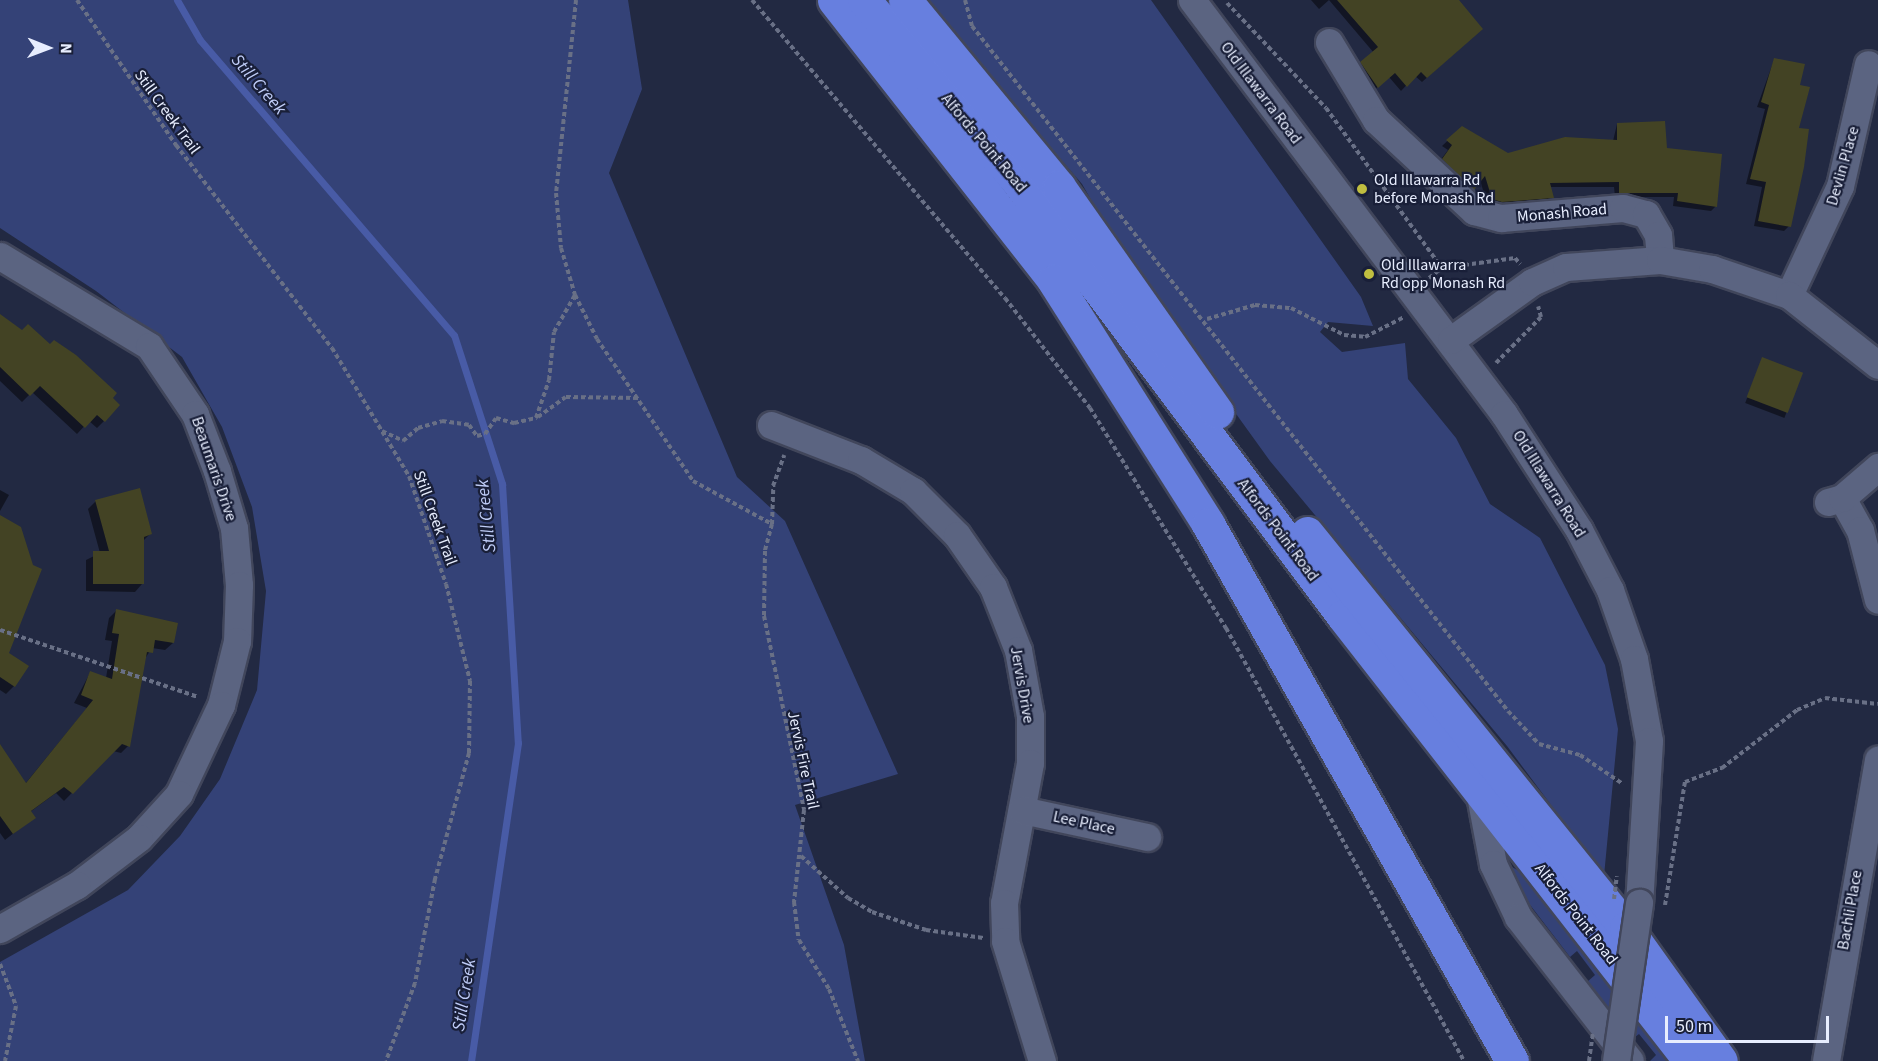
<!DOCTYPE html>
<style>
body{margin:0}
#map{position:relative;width:1878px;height:1061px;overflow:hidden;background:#222942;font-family:"Source Sans 3",sans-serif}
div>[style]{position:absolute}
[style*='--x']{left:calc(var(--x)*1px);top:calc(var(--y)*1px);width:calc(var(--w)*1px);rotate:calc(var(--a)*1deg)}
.green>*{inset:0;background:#344277}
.shadow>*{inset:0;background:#0007;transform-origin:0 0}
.stream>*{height:7px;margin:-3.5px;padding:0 3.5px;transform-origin:3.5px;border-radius:3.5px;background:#485ba6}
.building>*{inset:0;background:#434324;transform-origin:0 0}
.path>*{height:4px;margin-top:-2px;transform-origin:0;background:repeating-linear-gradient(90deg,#697086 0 4.5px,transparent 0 7.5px)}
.roads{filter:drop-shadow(2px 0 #41465b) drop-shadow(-2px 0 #41465b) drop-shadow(0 2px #41465b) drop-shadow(0 -2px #41465b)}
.minor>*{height:27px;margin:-13.5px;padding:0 13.5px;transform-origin:13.5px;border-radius:13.5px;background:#5b6481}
.highway>*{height:33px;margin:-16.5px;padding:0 16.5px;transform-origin:16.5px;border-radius:16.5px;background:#677fdf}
.path-bridge>*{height:4px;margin-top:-2px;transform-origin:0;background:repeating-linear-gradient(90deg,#697086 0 4.5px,transparent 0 7.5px)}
.bridges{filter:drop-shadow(2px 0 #41465b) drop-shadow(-2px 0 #41465b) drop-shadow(0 2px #41465b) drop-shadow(0 -2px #41465b)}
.minor-bridge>*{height:27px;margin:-13.5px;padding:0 13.5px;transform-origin:13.5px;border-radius:13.5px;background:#5b6481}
.dots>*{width:16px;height:16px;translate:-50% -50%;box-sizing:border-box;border:3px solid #191f38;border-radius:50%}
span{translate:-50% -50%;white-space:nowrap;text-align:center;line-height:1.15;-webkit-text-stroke:4.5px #191f38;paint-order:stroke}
.street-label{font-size:16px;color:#e7edfe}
.poi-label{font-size:16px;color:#e7edfe}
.left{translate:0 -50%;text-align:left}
.water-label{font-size:18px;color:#bfccf7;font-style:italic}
.north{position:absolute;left:18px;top:18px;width:60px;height:60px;-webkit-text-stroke:4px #191f38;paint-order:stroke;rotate:91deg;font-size:16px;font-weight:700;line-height:24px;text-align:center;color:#e7edfe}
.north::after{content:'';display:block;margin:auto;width:21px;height:27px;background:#e7edfe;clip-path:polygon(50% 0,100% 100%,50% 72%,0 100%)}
.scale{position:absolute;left:1665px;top:1016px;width:164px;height:27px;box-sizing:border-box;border:3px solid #e7edfe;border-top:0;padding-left:8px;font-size:18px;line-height:21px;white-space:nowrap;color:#e7edfe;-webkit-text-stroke:4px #191f38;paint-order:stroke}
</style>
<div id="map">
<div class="green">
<i style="clip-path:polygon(0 0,628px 0,642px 89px,609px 173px,737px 477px,785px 521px,898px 774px,795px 805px,844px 945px,865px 1061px,0 1061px,0 962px,128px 890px,180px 836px,220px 779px,257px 690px,266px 591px,252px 507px,222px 427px,182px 357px,96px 291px,0 228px)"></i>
<i style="clip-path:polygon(923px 0,1151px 0,1361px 297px,1373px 326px,1328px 322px,1320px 332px,1342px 352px,1405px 343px,1408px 379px,1456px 438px,1490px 504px,1540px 538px,1605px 665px,1618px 729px,1604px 876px,1507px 746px,1270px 461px,1128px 264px,1082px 184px)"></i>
<i style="clip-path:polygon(1507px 864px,1529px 877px,1671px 1061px,1650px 1061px,1656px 1055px,1639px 1034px,1631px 1040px,1587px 982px,1595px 975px,1577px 951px,1570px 957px,1514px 884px)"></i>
</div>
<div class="shadow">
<i style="clip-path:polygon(1311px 0,1457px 0,1476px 34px,1422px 82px,1415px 76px,1401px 91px,1389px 77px,1372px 92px,1356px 68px,1374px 53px,1329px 0,1319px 9px)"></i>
<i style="clip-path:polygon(1774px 60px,1798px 86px,1789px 226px,1784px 231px,1754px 226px,1762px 187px,1746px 184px,1765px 109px,1757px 107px)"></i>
<i style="clip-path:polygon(1617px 124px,1665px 150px,1716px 206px,1711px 211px,1673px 206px,1674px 197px,1615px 197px,1614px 187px,1550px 187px,1548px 202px,1497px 206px,1487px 204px,1480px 180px,1474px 188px,1442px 158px,1448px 150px,1442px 146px,1462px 127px,1508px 154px,1613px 141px)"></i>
<i style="left:1441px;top:161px;width:42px;height:5px;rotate:43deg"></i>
<i style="clip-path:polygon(0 319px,104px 421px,97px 428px,89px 421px,77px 434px,32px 392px,22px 402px,0 381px)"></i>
<i style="left:1762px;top:359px;width:42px;height:47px;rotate:21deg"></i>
<i style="clip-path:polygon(0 490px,9px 495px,0 511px)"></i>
<i style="clip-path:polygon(96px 501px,150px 534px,142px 542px,142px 584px,135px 592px,86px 591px,86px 560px,100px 553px,88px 509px)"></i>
<i style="clip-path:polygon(0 517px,7px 654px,14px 686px,6px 694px,0 690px)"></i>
<i style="clip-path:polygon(116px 611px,173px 643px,165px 650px,152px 648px,144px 660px,128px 746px,121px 753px,113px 751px,64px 801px,56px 793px,30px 812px,34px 817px,5px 840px,0 833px,0 762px,25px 784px,87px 708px,74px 703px,90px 673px,106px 678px,112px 641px,105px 640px,109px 618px)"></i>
</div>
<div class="stream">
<i style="--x:177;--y:0;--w:46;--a:60.1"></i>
<i style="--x:200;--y:40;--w:389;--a:49.3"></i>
<i style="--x:454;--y:335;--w:157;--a:72.1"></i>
<i style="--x:502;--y:484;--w:259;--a:86.5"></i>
<i style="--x:518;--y:743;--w:321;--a:98.4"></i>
</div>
<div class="building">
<i style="clip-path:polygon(1337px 0,1459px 0,1483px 29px,1427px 78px,1421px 72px,1407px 87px,1395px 73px,1378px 88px,1360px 62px,1378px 47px)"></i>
<i style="clip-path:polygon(1774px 58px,1805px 64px,1800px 85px,1810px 87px,1799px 128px,1809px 129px,1804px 167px,1791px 227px,1758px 221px,1766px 182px,1750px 179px,1769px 105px,1761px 102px)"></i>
<i style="clip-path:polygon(1665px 121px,1667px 148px,1722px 154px,1717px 207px,1677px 201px,1678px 193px,1619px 193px,1619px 182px,1550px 183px,1554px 198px,1502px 202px,1492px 199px,1485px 176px,1474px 190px,1442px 159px,1452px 145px,1446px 140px,1462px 126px,1508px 153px,1565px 137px,1617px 140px,1617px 123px)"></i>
<i style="clip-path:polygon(0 314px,22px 330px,28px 324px,50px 344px,54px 340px,76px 355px,117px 393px,113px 398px,120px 405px,105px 422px,97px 415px,85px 428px,40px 386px,30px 396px,0 367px)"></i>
<i style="left:1762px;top:357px;width:44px;height:43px;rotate:21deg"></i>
<i style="clip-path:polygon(140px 488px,152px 534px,144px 537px,144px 584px,93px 584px,93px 551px,109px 551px,95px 500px)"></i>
<i style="clip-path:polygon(0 515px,21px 527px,33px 565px,42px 569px,9px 653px,29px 666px,15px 687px,0 677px)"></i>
<i style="clip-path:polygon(116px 609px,178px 623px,174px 643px,155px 640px,153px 653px,147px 652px,130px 747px,122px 744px,73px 794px,64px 787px,31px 811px,36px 818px,13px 834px,0 816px,0 744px,26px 783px,93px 700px,81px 695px,90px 671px,112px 679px,119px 634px,112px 633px)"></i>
</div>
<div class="path">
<i style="--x:77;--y:0;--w:176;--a:55.7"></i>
<i style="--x:176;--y:145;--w:256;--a:52.5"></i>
<i style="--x:332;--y:348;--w:149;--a:59"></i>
<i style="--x:409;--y:476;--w:114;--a:71.1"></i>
<i style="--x:446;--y:584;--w:100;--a:76.1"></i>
<i style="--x:470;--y:681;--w:72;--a:90.8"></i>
<i style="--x:469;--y:753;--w:131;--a:105.1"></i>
<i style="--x:435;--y:879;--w:106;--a:100.9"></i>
<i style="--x:415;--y:983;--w:83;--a:110.4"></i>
<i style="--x:576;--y:0;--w:194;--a:95.9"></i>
<i style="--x:556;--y:193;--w:55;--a:84.8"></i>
<i style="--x:561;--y:248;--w:49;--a:73.4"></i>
<i style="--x:575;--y:295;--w:49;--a:63.4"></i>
<i style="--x:597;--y:339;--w:171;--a:55.9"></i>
<i style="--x:693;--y:481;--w:90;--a:28.6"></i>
<i style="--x:772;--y:524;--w:38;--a:-88"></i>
<i style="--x:773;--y:486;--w:33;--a:-70"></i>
<i style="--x:752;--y:0;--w:391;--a:49.7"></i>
<i style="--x:1005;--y:298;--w:139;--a:52.3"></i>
<i style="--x:1090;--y:408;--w:259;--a:58.3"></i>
<i style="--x:1226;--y:628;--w:494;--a:61.2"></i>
<i style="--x:965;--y:0;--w:27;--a:75"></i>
<i style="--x:972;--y:26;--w:870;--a:51.96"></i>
<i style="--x:1508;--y:711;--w:45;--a:46.8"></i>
<i style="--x:1539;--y:744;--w:42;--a:15"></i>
<i style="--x:1580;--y:755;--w:52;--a:34"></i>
<i style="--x:1227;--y:3;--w:144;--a:46.7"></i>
<i style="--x:1326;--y:108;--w:198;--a:54.1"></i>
<i style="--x:1429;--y:278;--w:16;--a:-38"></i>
<i style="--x:1442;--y:268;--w:74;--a:-7.8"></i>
<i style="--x:1515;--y:258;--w:8;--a:50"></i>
<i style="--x:1207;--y:319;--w:50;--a:-16.3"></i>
<i style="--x:1255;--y:305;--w:36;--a:5"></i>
<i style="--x:1291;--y:308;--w:59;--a:27"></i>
<i style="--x:1344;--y:335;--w:21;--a:5"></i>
<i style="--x:1365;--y:337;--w:44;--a:-27.1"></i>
<i style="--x:1496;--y:363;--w:64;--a:-45.6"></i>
<i style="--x:1541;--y:317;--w:11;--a:-105"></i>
<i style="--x:538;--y:417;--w:34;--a:-36"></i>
<i style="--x:566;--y:397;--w:74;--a:0.8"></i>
<i style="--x:382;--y:431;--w:23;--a:25"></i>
<i style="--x:403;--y:441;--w:20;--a:-41"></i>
<i style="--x:418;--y:428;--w:25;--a:-16"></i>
<i style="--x:442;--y:421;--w:27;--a:8"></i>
<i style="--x:469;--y:425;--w:14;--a:54"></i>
<i style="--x:477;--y:436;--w:8;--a:-14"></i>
<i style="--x:485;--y:434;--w:19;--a:-55"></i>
<i style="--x:496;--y:418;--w:19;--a:16"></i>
<i style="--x:514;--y:423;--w:23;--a:-13"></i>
<i style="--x:536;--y:418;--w:40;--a:-71.1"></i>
<i style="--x:549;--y:380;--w:48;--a:-84.1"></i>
<i style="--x:554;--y:332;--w:43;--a:-60.4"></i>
<i style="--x:772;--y:524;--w:28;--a:105"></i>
<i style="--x:765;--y:551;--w:65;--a:90.9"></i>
<i style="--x:764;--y:616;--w:198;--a:78.3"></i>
<i style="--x:804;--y:810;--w:93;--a:96.2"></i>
<i style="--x:794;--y:902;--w:38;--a:83"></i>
<i style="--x:799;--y:940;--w:57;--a:58.5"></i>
<i style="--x:829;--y:989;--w:78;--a:68.1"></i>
<i style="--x:0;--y:630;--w:209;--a:18.7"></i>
<i style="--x:801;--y:856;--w:63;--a:41.8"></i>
<i style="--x:848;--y:898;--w:28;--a:30"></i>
<i style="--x:872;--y:912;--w:57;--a:18.4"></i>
<i style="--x:926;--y:930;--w:58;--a:8"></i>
<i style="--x:1665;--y:905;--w:125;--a:-80.8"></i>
<i style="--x:1685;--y:782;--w:40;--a:-21"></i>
<i style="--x:1722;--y:768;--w:95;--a:-37.7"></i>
<i style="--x:1797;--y:710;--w:30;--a:-23"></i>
<i style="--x:1825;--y:698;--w:53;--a:6.5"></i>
<i style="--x:0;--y:964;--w:45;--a:69.1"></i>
<i style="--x:16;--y:1006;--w:56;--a:101.3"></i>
</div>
<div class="roads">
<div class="minor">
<i style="--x:1192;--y:0;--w:518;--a:53"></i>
<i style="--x:1504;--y:414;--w:138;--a:57.1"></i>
<i style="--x:1579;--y:530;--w:68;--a:62.7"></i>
<i style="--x:1610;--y:590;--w:73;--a:70.8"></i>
<i style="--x:1634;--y:659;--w:83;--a:79.6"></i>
<i style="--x:1649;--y:741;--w:162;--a:93.5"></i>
<i style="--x:1329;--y:42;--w:91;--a:58.9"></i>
<i style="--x:1376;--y:120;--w:134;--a:42.9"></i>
<i style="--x:1474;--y:211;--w:28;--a:15"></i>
<i style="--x:1501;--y:218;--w:122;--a:-4.7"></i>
<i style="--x:1623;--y:208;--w:24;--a:15"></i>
<i style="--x:1646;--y:214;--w:24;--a:60"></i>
<i style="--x:1658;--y:235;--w:25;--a:85"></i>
<i style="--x:0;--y:256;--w:174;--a:31.1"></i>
<i style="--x:149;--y:346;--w:82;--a:55.9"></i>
<i style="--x:195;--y:414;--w:61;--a:68.9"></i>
<i style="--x:217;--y:471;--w:59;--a:73.4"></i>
<i style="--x:234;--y:528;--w:57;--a:85"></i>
<i style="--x:239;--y:585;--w:56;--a:92"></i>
<i style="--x:237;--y:641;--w:66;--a:104"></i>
<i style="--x:221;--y:705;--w:98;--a:115.3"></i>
<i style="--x:179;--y:794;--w:59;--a:132.3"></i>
<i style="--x:139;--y:838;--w:78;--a:142.8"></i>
<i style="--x:77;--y:885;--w:89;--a:150.3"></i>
<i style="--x:1789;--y:295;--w:120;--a:-64.9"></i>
<i style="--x:1840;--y:186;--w:125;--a:-77.1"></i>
<i style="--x:1451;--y:340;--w:100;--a:-35.6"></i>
<i style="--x:1532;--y:282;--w:37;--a:-24"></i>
<i style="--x:1566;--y:267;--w:94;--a:-4.3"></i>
<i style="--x:1660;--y:260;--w:53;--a:9.8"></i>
<i style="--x:1712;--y:269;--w:81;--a:18.7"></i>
<i style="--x:1789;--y:295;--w:113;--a:38.2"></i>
<i style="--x:771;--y:425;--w:97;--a:21.3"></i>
<i style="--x:861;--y:460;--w:61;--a:30.8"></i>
<i style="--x:913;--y:491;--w:62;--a:45"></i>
<i style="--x:957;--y:535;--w:63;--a:55.3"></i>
<i style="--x:993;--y:587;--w:68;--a:68.4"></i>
<i style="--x:1018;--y:650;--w:67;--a:79.7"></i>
<i style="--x:1030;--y:716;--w:47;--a:90"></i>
<i style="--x:1030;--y:763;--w:142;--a:100.5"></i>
<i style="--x:1004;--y:903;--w:38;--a:88"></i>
<i style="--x:1005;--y:941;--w:126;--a:72.9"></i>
<i style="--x:1842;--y:498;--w:37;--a:61"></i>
<i style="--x:1860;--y:530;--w:72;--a:75.6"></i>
<i style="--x:1828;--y:502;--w:15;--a:-16"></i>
<i style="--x:1842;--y:498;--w:48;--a:-40.7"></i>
<i style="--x:1479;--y:790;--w:75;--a:79.3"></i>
<i style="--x:1493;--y:864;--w:59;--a:64.7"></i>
<i style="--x:1518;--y:917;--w:182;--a:52.1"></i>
<i style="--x:1022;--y:810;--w:128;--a:12.2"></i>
<i style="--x:1826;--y:1061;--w:306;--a:-80.2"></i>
</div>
<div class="highway">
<i style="--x:834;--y:0;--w:357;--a:51.9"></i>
<i style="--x:1054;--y:281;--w:288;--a:57.6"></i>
<i style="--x:1208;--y:524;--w:617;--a:60.49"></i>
<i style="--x:864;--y:0;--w:241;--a:49.7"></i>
<i style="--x:1020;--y:184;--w:539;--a:53.22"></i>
<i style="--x:1343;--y:616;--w:564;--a:52.05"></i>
<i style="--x:905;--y:0;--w:242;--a:50.5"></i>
<i style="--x:1059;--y:187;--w:275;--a:54.9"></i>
<i style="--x:1307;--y:533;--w:508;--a:51.08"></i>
<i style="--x:1626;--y:928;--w:163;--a:54.5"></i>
</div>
</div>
<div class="path-bridge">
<i style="--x:1614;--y:899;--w:23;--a:-83"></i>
<i style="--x:1589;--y:1061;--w:28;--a:-82"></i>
</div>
<div class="bridges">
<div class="minor-bridge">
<i style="--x:1616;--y:1061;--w:160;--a:-81.7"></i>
</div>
</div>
<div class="dots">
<i style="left:1362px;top:189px;background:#c0be40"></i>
<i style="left:1369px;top:274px;background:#c0be40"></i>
</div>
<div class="street-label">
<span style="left:1261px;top:93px;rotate:53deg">Old Illawarra Road</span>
<span style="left:167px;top:112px;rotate:54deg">Still Creek Trail</span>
<span style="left:984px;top:143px;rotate:50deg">Alfords Point Road</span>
<span style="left:1843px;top:166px;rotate:-74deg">Devlin Place</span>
<span style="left:1562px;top:213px;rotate:-5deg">Monash Road</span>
<span style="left:214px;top:469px;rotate:71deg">Beaumaris Drive</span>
<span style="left:1549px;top:484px;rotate:58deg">Old Illawarra Road</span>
<span style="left:435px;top:518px;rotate:70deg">Still Creek Trail</span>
<span style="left:1278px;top:530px;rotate:53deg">Alfords Point Road</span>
<span style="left:1022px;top:685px;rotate:80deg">Jervis Drive</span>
<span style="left:803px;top:760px;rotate:78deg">Jervis Fire Trail</span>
<span style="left:1084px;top:823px;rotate:12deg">Lee Place</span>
<span style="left:1850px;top:910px;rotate:-80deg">Bachli Place</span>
<span style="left:1576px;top:914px;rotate:52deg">Alfords Point Road</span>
</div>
<div class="poi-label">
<span class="left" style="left:1374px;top:189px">Old Illawarra Rd<br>before Monash Rd</span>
<span class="left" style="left:1381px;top:274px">Old Illawarra<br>Rd opp Monash Rd</span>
</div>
<div class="water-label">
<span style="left:258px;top:85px;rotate:49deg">Still Creek</span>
<span style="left:487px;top:516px;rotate:-96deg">Still Creek</span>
<span style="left:465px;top:995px;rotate:-81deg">Still Creek</span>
</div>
<div class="north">N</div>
<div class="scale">50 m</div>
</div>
